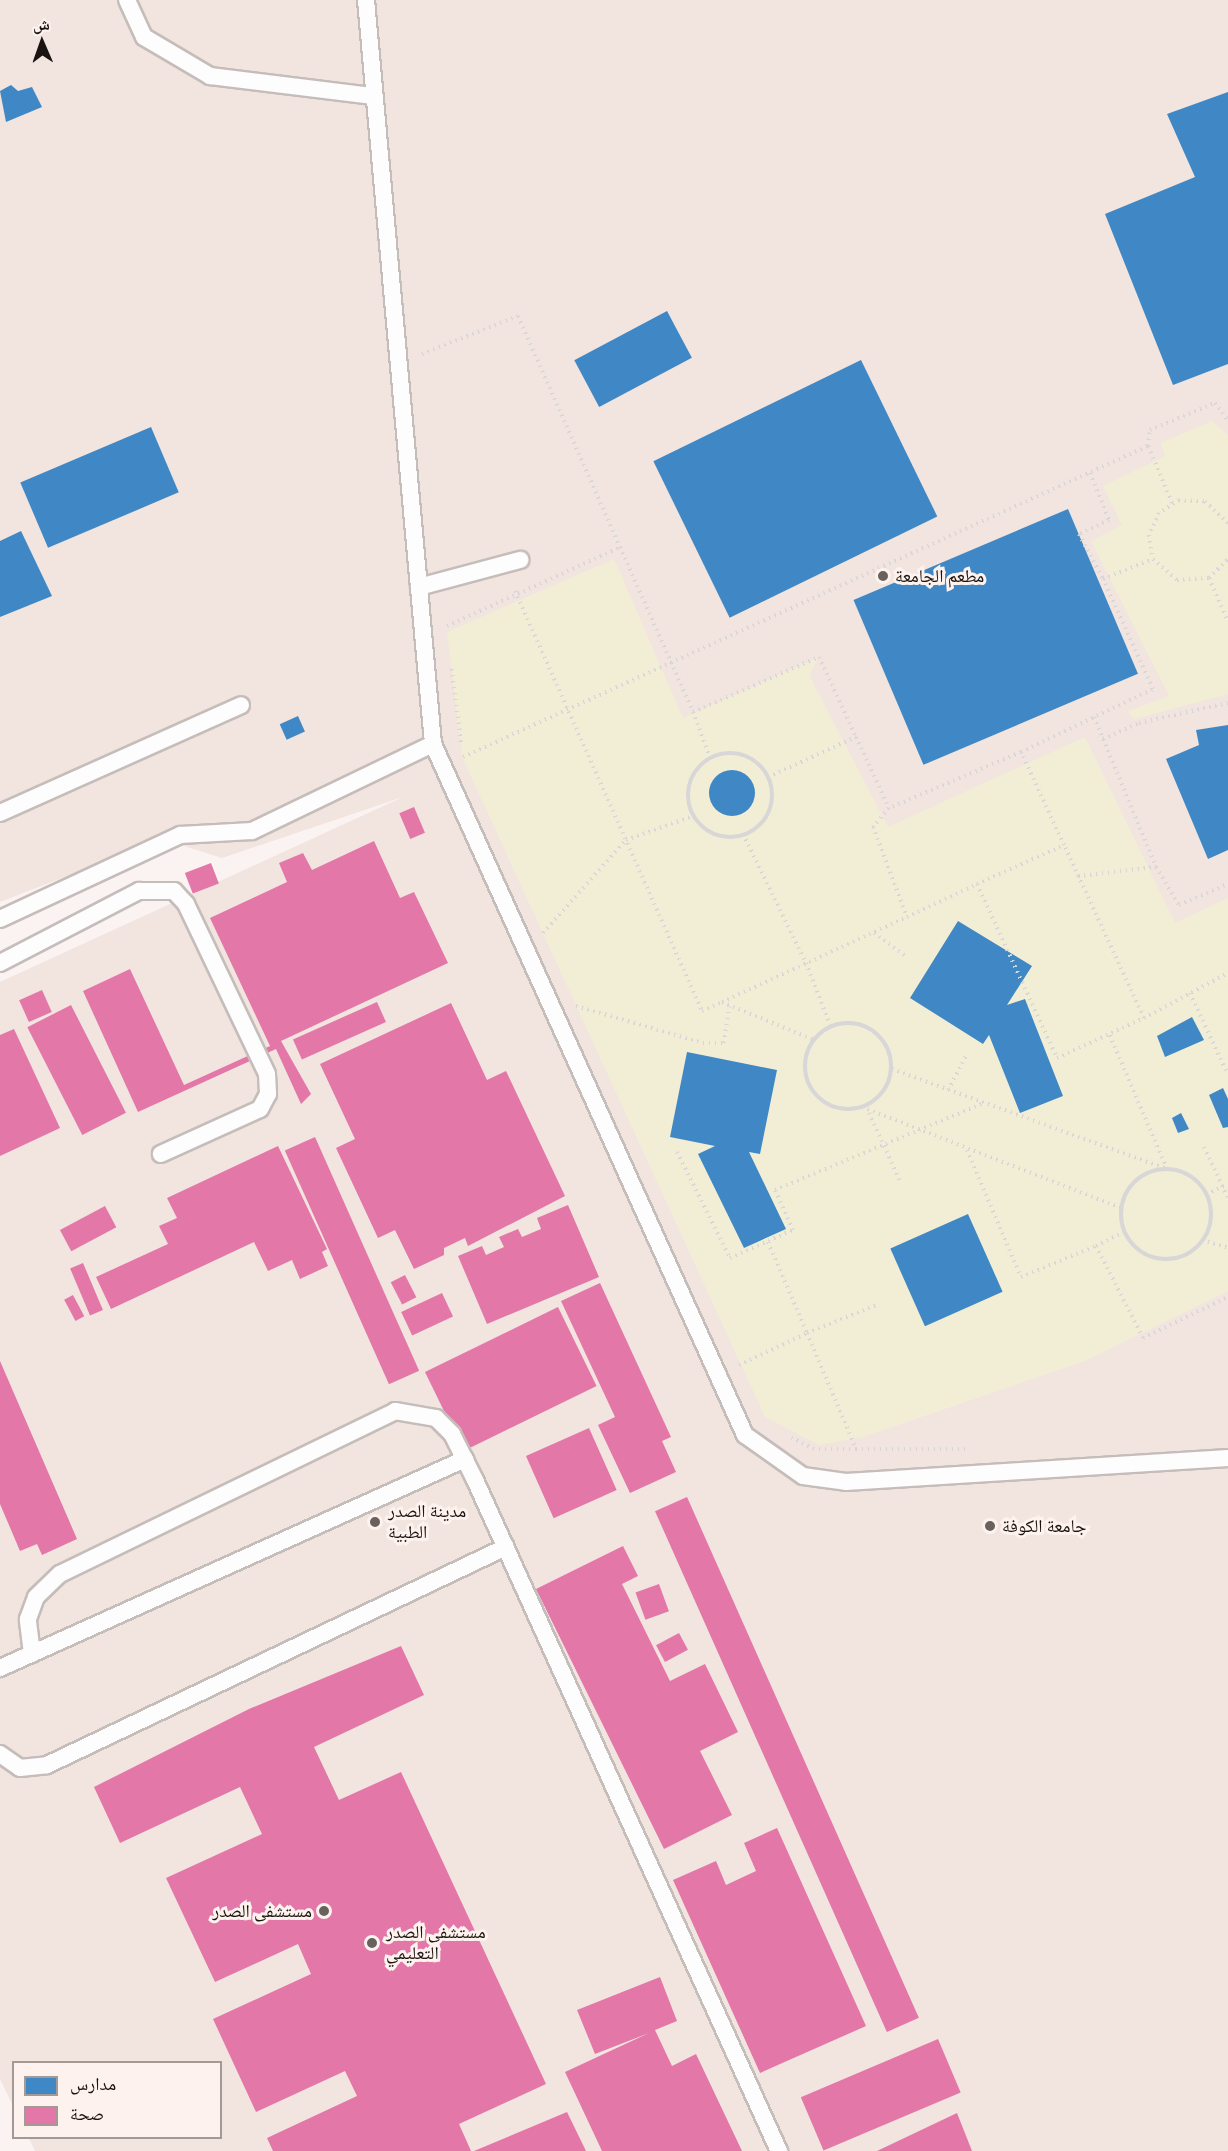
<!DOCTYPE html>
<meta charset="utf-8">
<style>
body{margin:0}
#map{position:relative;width:1228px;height:2151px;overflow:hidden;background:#faf3f2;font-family:"IBM Plex Sans","Noto Naskh Arabic",sans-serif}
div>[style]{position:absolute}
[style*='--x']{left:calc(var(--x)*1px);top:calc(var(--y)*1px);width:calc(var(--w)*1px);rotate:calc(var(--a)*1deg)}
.built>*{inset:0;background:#f2e4df}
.green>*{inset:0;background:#f2eed6}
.schools>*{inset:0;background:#3f88c5;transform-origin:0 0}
.round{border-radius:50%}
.health>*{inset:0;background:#e377a8;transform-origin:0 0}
.path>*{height:4px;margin-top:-2px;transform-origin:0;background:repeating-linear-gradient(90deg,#d8d6d6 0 1.5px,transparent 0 6px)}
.path>.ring{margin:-2px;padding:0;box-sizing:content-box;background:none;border:4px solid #d8d6d6;border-radius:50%}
.roads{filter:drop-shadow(2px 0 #c5bdba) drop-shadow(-2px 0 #c5bdba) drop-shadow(0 2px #c5bdba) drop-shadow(0 -2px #c5bdba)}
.lane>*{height:16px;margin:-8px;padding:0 8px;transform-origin:8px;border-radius:8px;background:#fefdfd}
.dots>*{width:16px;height:16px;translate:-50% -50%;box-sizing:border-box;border:3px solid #fdf2ee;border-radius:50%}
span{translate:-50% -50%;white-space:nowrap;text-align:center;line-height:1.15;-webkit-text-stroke:6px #fdf2ee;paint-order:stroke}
.poi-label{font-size:18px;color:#1b130f}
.left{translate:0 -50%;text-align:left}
.right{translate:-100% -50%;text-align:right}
.legend{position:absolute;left:12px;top:2061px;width:210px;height:78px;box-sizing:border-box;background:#fdf2ee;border:2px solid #a39995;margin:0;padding:8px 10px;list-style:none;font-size:18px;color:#1b130f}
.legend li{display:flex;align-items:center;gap:12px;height:30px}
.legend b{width:30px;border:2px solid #a39995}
.north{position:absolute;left:12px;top:12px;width:60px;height:60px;-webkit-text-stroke:4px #fdf2ee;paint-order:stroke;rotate:358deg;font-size:16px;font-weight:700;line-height:24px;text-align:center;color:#1b130f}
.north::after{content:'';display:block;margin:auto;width:21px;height:27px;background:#1b130f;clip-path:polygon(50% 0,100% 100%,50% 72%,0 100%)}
</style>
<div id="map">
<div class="built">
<i style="clip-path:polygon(0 0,1228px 0,1228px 2151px,35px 2151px,29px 2138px,220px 2138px,220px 2062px,14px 2062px,13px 2106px,0 2079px,0 982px,403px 797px,222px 858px,162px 839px,0 902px)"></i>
</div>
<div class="green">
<i style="clip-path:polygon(1212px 421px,1228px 435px,1228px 694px,1134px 719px,1128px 711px,1169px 696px,1091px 541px,1122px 525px,1103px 486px,1165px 456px,1161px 443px)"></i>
<i style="clip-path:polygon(614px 559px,683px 718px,819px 657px,809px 675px,888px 827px,1085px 737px,1175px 923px,1228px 898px,1228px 1291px,1085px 1361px,863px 1437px,819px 1445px,765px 1417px,462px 757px,447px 632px)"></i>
</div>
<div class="schools">
<i style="clip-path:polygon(11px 85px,18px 91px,32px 87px,42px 107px,6px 122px,0 91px)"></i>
<i style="clip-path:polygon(1228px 92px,1228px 364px,1173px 385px,1105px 214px,1195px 177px,1167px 114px)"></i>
<i style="left:667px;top:311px;width:53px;height:105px;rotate:62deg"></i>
<i style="left:861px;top:360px;width:174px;height:231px;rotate:64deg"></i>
<i style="left:151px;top:427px;width:71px;height:142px;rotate:67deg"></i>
<i style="left:1068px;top:509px;width:179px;height:233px;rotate:67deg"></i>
<i style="clip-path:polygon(21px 531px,52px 596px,0 617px,0 541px)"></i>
<i style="left:298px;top:716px;width:17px;height:20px;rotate:66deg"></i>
<i style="clip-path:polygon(1228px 725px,1228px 850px,1208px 859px,1166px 759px,1199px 745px,1196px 730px)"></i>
<i class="round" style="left:709px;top:770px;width:46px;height:46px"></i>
<i style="clip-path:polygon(958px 921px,1032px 966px,1007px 1005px,1025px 999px,1063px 1096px,1020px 1113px,989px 1035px,983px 1044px,910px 998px)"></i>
<i style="clip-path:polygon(1192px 1017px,1204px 1040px,1165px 1057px,1157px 1036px)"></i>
<i style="clip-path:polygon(687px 1052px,777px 1070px,760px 1154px,749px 1152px,786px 1229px,744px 1248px,698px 1154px,715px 1146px,670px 1137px)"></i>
<i style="clip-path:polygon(1223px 1088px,1228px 1099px,1228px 1127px,1223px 1128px,1209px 1095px)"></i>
<i style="clip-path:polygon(1181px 1113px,1189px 1129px,1178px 1133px,1172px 1118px)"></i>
<i style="left:968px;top:1214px;width:85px;height:85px;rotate:66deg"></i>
</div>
<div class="health">
<i style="left:414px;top:807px;width:28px;height:16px;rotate:67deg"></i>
<i style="clip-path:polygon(374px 841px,400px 898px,414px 892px,448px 963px,281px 1041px,311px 1094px,301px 1104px,276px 1049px,138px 1112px,83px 991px,130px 969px,184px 1085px,270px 1046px,210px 918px,287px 882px,279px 863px,303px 853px,312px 870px)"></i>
<i style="left:211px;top:863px;width:22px;height:28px;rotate:69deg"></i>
<i style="left:42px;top:990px;width:24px;height:25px;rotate:66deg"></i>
<i style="left:377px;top:1002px;width:22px;height:92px;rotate:66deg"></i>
<i style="clip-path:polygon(451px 1003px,487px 1080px,506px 1071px,565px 1196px,468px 1246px,465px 1238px,444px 1248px,444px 1255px,414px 1269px,395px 1230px,378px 1238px,336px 1148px,355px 1139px,320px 1064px)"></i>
<i style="left:71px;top:1005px;width:121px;height:49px;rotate:63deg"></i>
<i style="clip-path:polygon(14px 1029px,60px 1128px,0 1156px,0 1035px)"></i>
<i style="left:315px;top:1137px;width:256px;height:33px;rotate:66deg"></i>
<i style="clip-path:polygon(278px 1146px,327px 1249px,322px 1252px,328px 1266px,300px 1279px,292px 1260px,268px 1271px,254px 1242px,111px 1309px,96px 1277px,168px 1244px,159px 1226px,177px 1218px,167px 1198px)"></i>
<i style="clip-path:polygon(568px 1205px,599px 1277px,487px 1324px,458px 1256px,482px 1246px,486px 1255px,504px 1247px,499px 1237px,518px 1229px,522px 1237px,541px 1229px,537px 1218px)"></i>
<i style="left:105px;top:1206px;width:24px;height:51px;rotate:62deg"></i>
<i style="left:83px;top:1263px;width:51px;height:14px;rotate:67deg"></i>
<i style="left:405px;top:1275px;width:25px;height:16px;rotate:63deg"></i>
<i style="clip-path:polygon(600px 1283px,671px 1437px,662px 1441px,676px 1472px,630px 1493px,598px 1425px,615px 1417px,561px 1301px)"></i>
<i style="left:442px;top:1293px;width:26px;height:45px;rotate:65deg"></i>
<i style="left:73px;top:1295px;width:24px;height:10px;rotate:62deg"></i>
<i style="left:558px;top:1307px;width:88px;height:148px;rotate:64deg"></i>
<i style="clip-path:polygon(0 1361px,77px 1539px,42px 1555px,37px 1544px,20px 1551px,0 1504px)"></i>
<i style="left:589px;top:1428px;width:68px;height:69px;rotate:66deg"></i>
<i style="left:687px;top:1497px;width:570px;height:35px;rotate:66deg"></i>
<i style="clip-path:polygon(623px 1546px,638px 1576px,622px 1584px,670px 1681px,705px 1664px,738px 1732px,700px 1751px,732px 1815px,664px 1849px,536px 1589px)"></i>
<i style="left:659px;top:1584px;width:29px;height:25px;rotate:70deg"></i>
<i style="left:679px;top:1633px;width:19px;height:26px;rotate:62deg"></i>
<i style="clip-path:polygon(401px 1646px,424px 1695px,314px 1747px,339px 1800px,401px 1772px,546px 2084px,459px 2124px,471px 2151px,273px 2151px,267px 2138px,357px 2096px,345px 2071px,256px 2112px,213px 2019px,311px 1974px,298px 1944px,215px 1982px,166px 1878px,262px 1834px,240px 1787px,120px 1843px,94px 1787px,249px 1709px)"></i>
<i style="clip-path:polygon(777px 1828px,866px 2026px,760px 2073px,673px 1880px,716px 1861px,726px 1885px,756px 1871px,744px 1843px)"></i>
<i style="clip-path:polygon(660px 1977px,677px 2021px,655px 2030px,672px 2066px,696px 2054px,742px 2151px,602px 2151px,565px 2072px,649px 2033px,595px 2054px,577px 2010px)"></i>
<i style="left:938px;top:2039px;width:58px;height:149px;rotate:67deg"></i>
<i style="clip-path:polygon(567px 2112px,586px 2151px,474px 2151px)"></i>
<i style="clip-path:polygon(957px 2113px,972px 2151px,877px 2151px)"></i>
</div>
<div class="path">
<i style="--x:422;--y:354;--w:103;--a:-21.6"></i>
<i style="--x:518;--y:316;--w:253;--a:66.2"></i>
<i style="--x:1090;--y:473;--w:51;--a:68"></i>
<i style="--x:1109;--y:520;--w:33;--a:155"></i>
<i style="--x:1079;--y:534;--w:51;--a:61.9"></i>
<i style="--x:1103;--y:579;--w:54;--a:-21.8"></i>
<i style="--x:1172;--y:503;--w:62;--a:-112.8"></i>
<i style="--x:1148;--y:446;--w:16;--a:-83"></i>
<i style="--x:1150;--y:430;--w:70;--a:-22.6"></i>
<i style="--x:1215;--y:403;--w:21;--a:53"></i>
<i style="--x:1228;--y:523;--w:33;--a:-137"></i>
<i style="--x:1204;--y:501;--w:25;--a:-178"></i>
<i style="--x:1179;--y:500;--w:24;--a:147"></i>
<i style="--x:1159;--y:513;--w:24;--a:114"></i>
<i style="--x:1149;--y:535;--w:24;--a:81"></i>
<i style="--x:1153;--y:559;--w:32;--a:41"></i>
<i style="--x:1177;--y:580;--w:32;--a:-4"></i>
<i style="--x:1209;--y:578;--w:27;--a:-45"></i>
<i style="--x:1209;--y:578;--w:48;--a:66.6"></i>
<i style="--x:515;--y:591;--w:460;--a:66"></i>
<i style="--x:702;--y:1011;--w:22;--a:-24"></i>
<i style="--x:722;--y:1002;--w:204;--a:-24.7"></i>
<i style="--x:907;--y:917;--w:77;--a:-25.2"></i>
<i style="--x:977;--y:884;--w:95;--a:-24.1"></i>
<i style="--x:1064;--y:845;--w:102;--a:-114.8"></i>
<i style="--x:1021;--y:752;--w:143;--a:157"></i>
<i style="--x:889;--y:808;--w:25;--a:130"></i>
<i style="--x:873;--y:827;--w:96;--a:69.3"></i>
<i style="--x:447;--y:626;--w:190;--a:-24.5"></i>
<i style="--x:620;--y:547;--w:180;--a:66.1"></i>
<i style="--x:693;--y:712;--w:137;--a:-23.6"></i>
<i style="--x:819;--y:657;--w:88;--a:65.2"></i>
<i style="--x:452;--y:669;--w:77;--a:83.2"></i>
<i style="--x:693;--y:712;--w:49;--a:69.7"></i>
<i style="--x:1094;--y:717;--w:162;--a:67.5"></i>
<i style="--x:1103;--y:739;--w:39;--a:-24"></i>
<i style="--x:1139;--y:723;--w:91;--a:-12.7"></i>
<i style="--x:1021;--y:752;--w:146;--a:-25.5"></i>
<i style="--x:1153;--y:689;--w:121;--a:-114.4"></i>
<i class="ring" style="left:688px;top:753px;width:80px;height:80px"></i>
<i style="--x:463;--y:757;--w:752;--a:-24.42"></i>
<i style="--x:768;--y:777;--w:97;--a:-24.4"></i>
<i style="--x:856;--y:737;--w:78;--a:65.1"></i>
<i style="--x:743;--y:834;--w:144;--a:64"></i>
<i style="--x:806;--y:963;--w:69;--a:68.7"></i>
<i style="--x:1078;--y:876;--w:79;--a:-6.6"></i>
<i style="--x:1156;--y:867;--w:44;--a:58.8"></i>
<i style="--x:1179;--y:905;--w:53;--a:-23.2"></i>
<i style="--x:977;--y:884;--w:192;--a:65.3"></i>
<i style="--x:1057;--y:1058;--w:96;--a:-24.7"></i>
<i style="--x:1144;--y:1018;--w:191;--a:-114.8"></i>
<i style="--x:543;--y:933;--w:125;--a:-48.3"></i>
<i style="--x:626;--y:840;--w:71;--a:-19.7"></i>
<i style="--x:874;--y:933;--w:41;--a:36"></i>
<i style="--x:1190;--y:993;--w:90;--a:65.1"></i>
<i style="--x:722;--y:1002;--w:100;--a:22.4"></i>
<i style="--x:576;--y:1006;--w:132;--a:16.2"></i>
<i style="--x:703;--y:1043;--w:21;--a:0"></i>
<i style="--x:724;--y:1043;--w:37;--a:-82"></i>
<i style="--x:1144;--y:1018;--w:95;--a:-28.2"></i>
<i class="ring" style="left:805px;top:1023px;width:82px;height:82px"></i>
<i style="--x:892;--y:1069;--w:293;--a:20"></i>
<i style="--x:1167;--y:1169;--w:147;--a:-113.2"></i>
<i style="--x:948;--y:1090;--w:41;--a:-62.2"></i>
<i style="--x:862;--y:1107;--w:278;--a:21.3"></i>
<i style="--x:869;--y:1113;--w:75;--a:65.5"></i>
<i style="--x:1204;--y:1147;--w:56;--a:64.8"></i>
<i style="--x:967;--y:1150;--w:138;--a:67"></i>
<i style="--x:1021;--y:1277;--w:81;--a:-22.5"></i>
<i style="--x:1096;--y:1246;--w:103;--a:62.9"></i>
<i style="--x:1143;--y:1338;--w:94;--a:-25.8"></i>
<i style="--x:677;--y:1152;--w:119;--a:63.4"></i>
<i style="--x:730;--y:1258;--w:69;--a:-24"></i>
<i style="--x:793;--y:1230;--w:44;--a:-114.2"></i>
<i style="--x:775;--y:1190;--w:226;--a:-22.6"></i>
<i class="ring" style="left:1121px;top:1169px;width:86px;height:86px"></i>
<i style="--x:1206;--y:1194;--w:24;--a:-24"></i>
<i style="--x:1202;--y:1240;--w:27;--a:17"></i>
<i style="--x:768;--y:1242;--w:99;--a:66.8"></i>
<i style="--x:807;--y:1333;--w:78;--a:-21.9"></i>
<i style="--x:1096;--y:1246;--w:31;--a:-27"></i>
<i style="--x:739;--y:1365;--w:75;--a:-25.2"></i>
<i style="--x:807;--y:1333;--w:126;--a:67.1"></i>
<i style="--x:856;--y:1449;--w:42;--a:180"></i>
<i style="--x:814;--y:1449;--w:25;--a:-153"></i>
<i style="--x:856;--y:1449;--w:114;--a:0"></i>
</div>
<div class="roads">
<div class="lane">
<i style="--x:127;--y:0;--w:41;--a:65.3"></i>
<i style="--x:144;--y:37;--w:77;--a:30.6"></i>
<i style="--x:210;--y:76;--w:165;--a:7"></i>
<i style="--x:366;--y:0;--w:747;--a:84.85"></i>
<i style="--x:433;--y:744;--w:758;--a:65.7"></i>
<i style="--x:745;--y:1435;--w:71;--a:35.3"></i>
<i style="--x:803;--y:1476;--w:43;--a:7.9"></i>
<i style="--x:846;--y:1482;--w:383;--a:-3.6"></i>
<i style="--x:419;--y:587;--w:105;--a:-15"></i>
<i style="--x:0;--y:813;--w:264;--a:-24.1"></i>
<i style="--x:0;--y:919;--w:199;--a:-25"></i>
<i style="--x:180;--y:835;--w:72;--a:-3.2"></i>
<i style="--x:252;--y:831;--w:201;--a:-25.7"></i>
<i style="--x:0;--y:963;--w:157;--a:-27.4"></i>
<i style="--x:139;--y:891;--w:35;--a:0"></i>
<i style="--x:174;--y:891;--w:18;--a:47"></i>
<i style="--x:186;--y:904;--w:188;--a:64.5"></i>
<i style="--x:267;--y:1074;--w:20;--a:87"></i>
<i style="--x:268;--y:1094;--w:17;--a:118"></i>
<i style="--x:260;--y:1109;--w:109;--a:155.6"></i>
<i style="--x:32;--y:1654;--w:35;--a:-97"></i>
<i style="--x:28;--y:1619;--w:23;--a:-70"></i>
<i style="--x:36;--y:1597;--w:33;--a:-44"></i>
<i style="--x:60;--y:1574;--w:373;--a:-25.9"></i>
<i style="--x:395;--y:1411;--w:42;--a:9.7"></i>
<i style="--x:436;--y:1418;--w:23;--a:45"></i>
<i style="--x:452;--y:1434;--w:51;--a:63.4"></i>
<i style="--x:475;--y:1480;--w:737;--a:65.63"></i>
<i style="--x:0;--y:1668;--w:510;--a:-24.2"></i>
<i style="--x:0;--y:1754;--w:24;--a:35"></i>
<i style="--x:20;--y:1768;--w:27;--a:-6"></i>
<i style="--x:47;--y:1765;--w:508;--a:-25.41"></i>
</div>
</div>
<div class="dots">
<i style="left:883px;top:576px;background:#69615e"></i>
<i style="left:375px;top:1522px;background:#69615e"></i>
<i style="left:990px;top:1526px;background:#69615e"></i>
<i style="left:324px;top:1911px;background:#69615e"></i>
<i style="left:372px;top:1943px;background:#69615e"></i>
</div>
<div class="poi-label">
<span class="left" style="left:895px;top:576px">مطعم الجامعة</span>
<span class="left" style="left:388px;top:1522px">مدينة الصدر<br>الطبية</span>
<span class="left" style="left:1002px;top:1526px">جامعة الكوفة</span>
<span class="right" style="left:312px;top:1911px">مستشفى الصدر</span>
<span class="left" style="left:386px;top:1943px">مستشفى الصدر<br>التعليمي</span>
</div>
<ul class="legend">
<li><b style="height:16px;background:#3f88c5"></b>مدارس</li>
<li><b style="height:16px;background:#e377a8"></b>صحة</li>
</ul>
<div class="north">ش</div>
</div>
